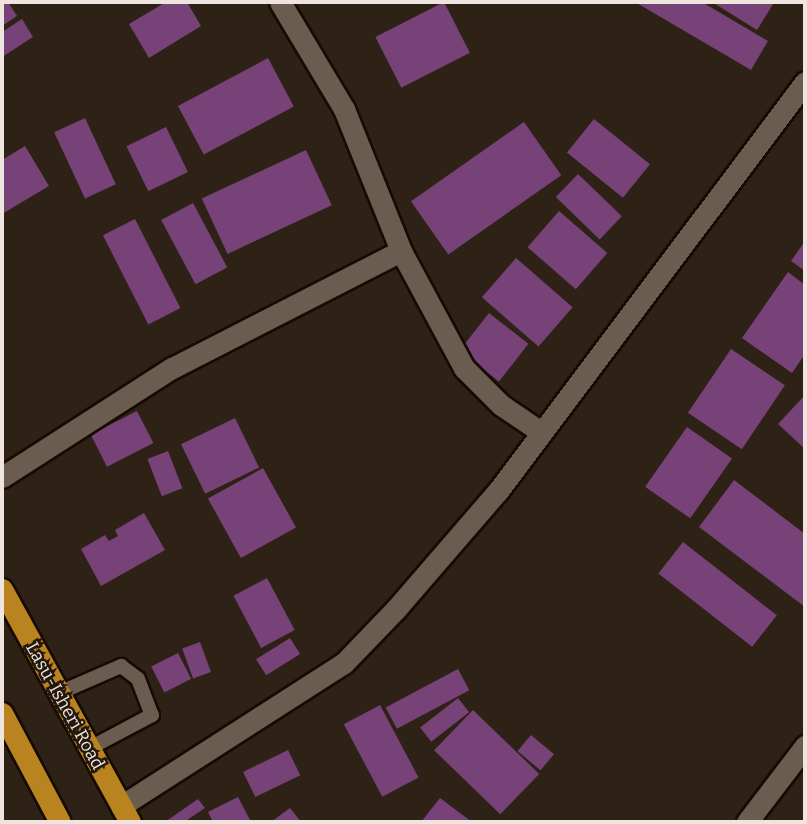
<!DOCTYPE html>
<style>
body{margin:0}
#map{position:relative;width:807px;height:824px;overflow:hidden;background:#2e2216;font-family:Bitter,serif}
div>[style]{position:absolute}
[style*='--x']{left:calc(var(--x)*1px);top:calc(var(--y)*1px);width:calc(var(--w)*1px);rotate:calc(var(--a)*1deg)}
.building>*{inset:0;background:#764277;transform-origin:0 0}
.roads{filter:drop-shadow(2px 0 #160b03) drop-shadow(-2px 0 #160b03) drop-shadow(0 2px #160b03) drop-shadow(0 -2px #160b03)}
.lane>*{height:14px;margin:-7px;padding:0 7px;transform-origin:7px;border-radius:7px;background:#6a5c4f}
.street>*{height:21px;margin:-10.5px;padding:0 10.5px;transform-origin:10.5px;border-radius:10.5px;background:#6a5c4f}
.primary>*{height:21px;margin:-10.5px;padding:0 10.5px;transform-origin:10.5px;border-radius:10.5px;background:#b98320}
span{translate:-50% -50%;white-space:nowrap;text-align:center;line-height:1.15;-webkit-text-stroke:5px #24180d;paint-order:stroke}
.street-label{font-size:18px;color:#ede5de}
.frame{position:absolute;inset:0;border:4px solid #ede5de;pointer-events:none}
</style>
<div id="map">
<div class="building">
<i style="clip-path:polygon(2px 2px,8px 2px,17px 16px,2px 26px)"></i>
<i style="clip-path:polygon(166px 2px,187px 2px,201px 26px,149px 58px,129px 24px)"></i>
<i style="left:444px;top:2px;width:57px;height:77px;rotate:63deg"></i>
<i style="clip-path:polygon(635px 2px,702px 2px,768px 41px,751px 70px)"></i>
<i style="clip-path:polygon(712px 2px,770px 2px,773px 4px,757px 30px)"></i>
<i style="clip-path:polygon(22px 19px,33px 37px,2px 57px,2px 32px)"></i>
<i style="left:268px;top:58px;width:55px;height:102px;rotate:62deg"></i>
<i style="left:85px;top:118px;width:73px;height:34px;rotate:65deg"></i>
<i style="left:594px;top:119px;width:72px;height:43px;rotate:39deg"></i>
<i style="left:524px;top:122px;width:65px;height:138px;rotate:55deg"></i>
<i style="left:166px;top:127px;width:50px;height:44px;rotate:64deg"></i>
<i style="clip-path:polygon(25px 146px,49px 186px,2px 214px,2px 160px)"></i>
<i style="left:306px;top:150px;width:61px;height:115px;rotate:65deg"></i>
<i style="left:578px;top:174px;width:61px;height:32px;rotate:44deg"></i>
<i style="left:193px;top:203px;width:73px;height:36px;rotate:62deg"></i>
<i style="left:559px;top:211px;width:64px;height:48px;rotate:41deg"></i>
<i style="left:135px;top:219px;width:100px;height:36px;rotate:63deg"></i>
<i style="clip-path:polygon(805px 241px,805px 271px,791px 261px)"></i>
<i style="left:516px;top:258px;width:75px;height:52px;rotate:41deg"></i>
<i style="clip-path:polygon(788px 272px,805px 285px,805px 354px,792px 373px,742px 338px)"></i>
<i style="left:489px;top:313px;width:50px;height:48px;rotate:38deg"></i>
<i style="left:731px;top:349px;width:65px;height:77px;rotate:34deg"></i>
<i style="clip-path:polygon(805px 395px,805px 449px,778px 424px)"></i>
<i style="left:137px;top:411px;width:36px;height:52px;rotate:63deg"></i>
<i style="left:235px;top:418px;width:55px;height:60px;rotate:64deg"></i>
<i style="left:687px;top:427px;width:55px;height:73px;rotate:35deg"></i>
<i style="left:168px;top:451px;width:40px;height:22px;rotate:69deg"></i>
<i style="left:263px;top:468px;width:68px;height:63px;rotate:61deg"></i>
<i style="clip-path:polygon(734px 480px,805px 534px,805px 607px,699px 527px)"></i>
<i style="clip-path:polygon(144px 513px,165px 550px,101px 586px,81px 549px,105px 535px,109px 541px,118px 536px,115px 530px)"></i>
<i style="left:683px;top:542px;width:119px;height:40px;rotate:38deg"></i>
<i style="left:267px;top:578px;width:59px;height:38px;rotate:62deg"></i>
<i style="left:290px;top:638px;width:19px;height:40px;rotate:58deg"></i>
<i style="left:200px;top:642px;width:32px;height:19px;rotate:70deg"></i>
<i style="left:178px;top:653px;width:29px;height:30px;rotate:63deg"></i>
<i style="left:458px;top:669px;width:24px;height:82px;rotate:62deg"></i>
<i style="left:458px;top:698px;width:18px;height:48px;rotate:52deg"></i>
<i style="left:380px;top:705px;width:82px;height:41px;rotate:62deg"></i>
<i style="left:473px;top:710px;width:92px;height:56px;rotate:44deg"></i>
<i style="left:531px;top:735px;width:30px;height:21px;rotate:40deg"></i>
<i style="left:288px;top:750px;width:28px;height:50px;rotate:64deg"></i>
<i style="clip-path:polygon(238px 797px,251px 822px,213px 822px,208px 812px)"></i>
<i style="clip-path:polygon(440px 798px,472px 822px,421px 822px)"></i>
<i style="clip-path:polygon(198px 799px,205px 808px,184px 822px,165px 822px)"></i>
<i style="clip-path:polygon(290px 808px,301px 822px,271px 822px)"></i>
</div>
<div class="roads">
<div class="lane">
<i style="--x:59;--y:693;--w:68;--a:-23.5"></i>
<i style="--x:121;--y:666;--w:21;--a:37"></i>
<i style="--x:138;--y:679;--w:39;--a:69"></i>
<i style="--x:152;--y:715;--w:70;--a:152"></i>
</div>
<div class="street">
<i style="--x:280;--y:2;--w:125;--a:59.1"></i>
<i style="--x:344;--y:109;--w:153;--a:68.1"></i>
<i style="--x:401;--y:251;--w:133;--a:61.7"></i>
<i style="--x:464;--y:368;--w:52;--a:45"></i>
<i style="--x:501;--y:405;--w:48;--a:34"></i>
<i style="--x:2;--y:477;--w:202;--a:-32.7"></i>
<i style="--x:172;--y:368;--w:257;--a:-27.1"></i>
<i style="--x:121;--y:806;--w:265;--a:-32.7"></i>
<i style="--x:344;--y:663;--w:75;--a:-46.1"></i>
<i style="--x:396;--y:609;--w:156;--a:-49.2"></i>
<i style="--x:498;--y:491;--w:511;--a:-53.11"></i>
<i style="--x:747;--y:822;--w:96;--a:-52.7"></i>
</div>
<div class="primary">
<i style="--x:2;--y:589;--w:266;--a:61.2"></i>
<i style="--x:2;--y:713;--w:123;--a:62"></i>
</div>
</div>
<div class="street-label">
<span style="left:65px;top:706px;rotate:61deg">Lasu-Isheri Road</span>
</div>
<div class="frame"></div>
</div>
